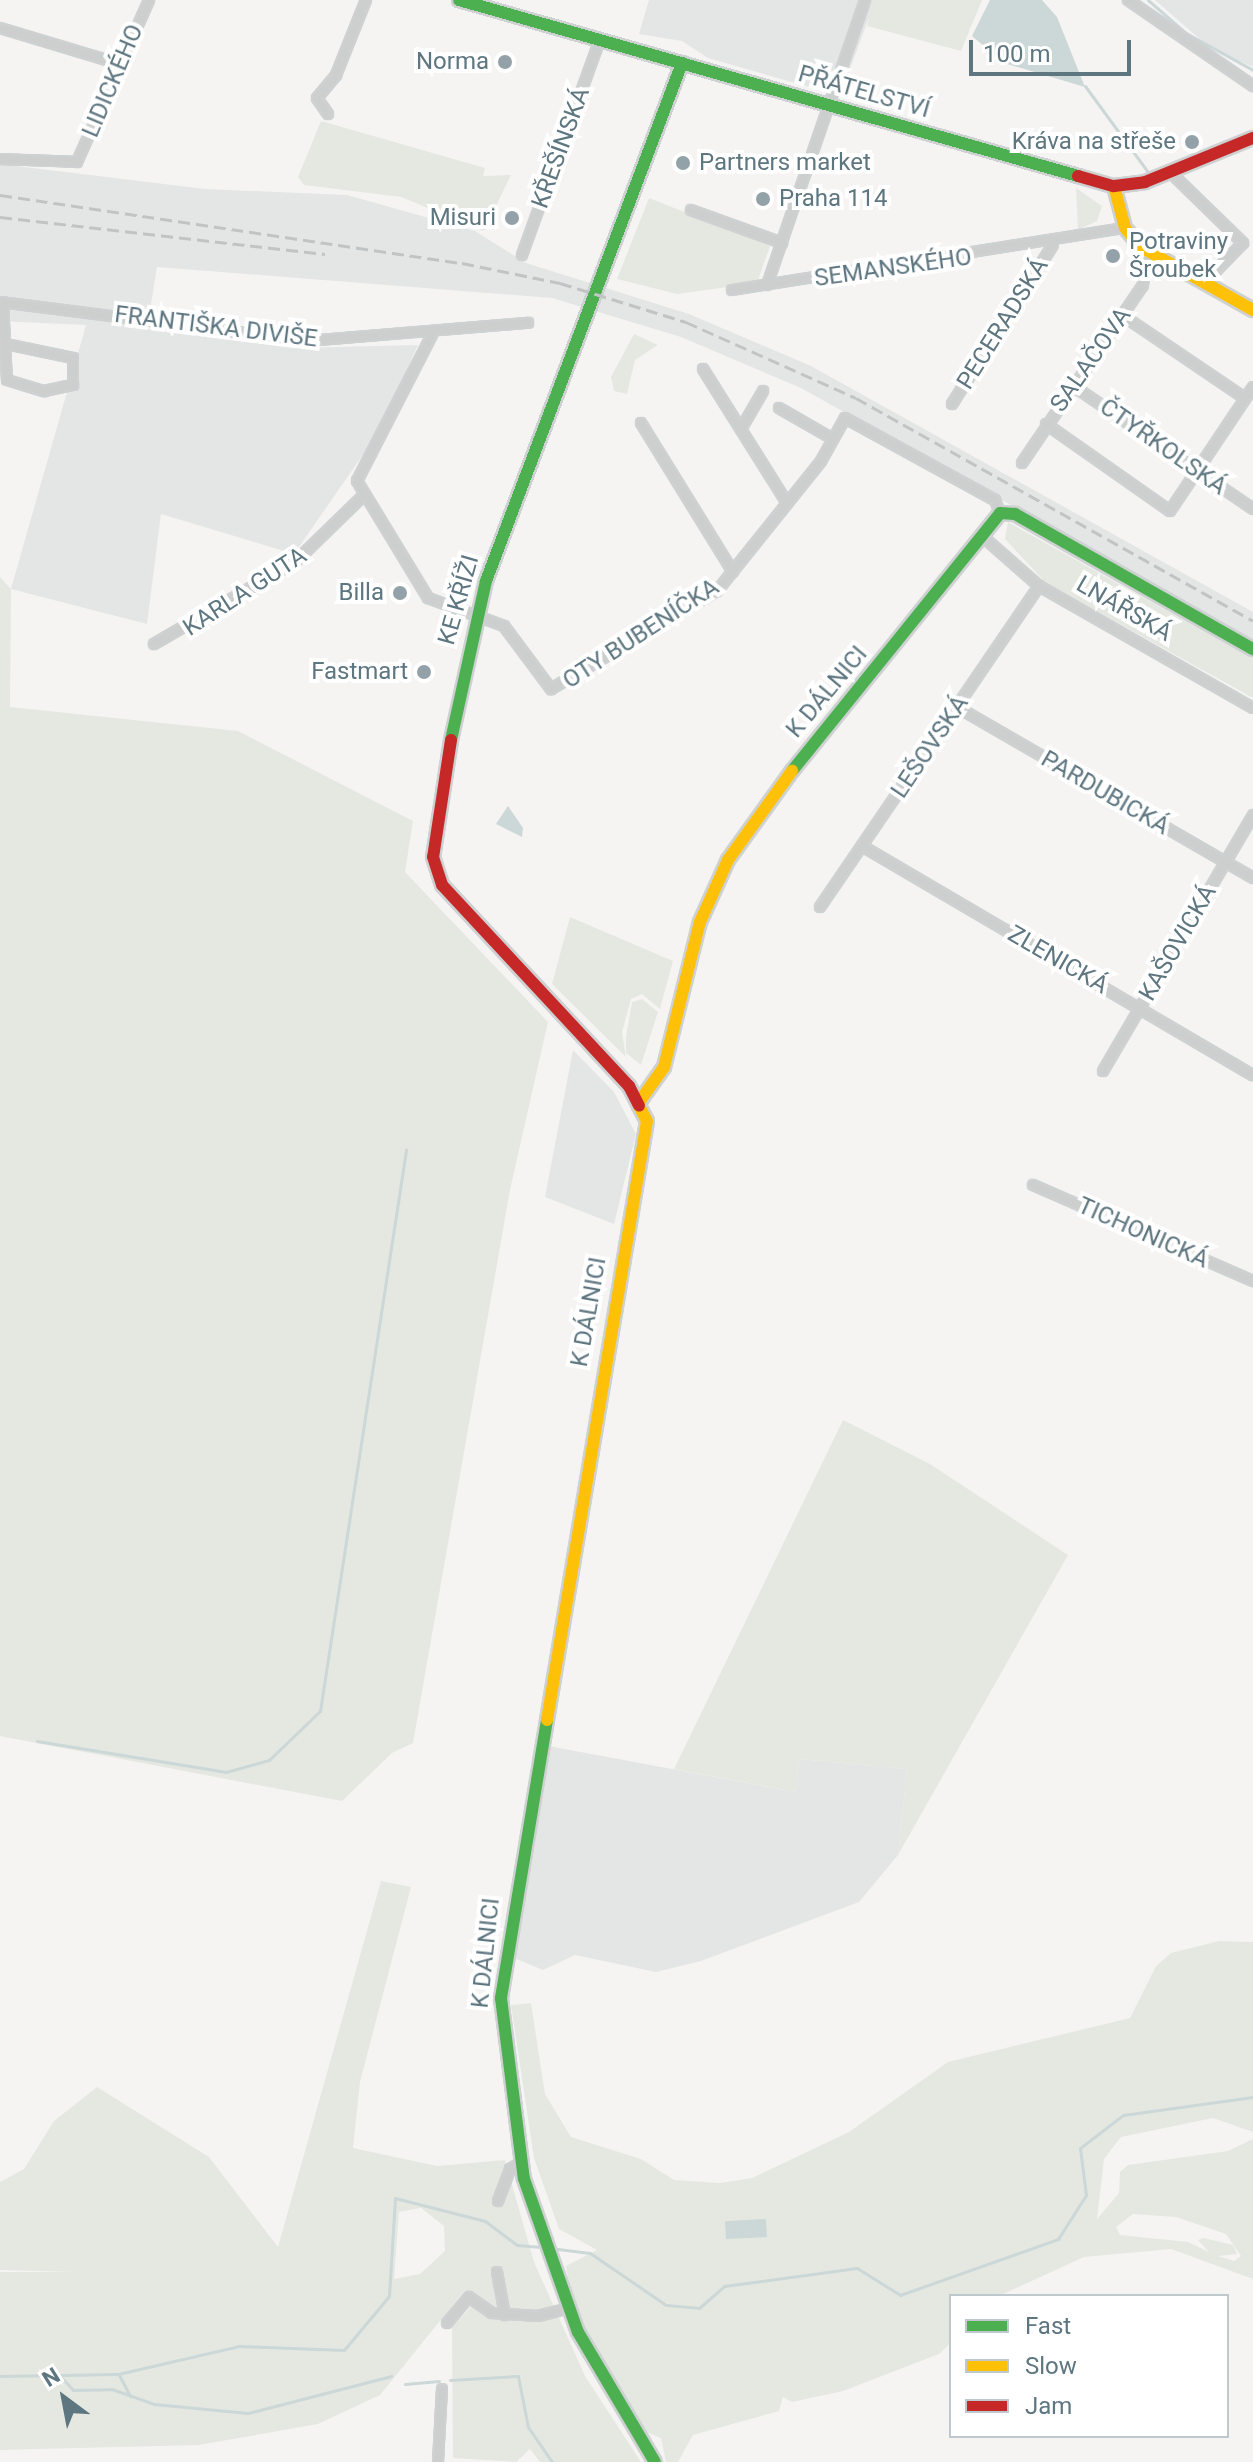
<!DOCTYPE html>
<meta charset="utf-8">
<style>
body{margin:0}
#map{position:relative;width:1253px;height:2462px;overflow:hidden;background:#f5f4f3;font-family:Roboto,sans-serif}
div>[style]{position:absolute}
[style*='--x']{left:calc(var(--x)*1px);top:calc(var(--y)*1px);width:calc(var(--w)*1px);rotate:calc(var(--a)*1deg)}
.built>*{inset:0;background:#e4e6e5}
.green>*{inset:0;background:#e5e8e1}
.water>*{inset:0;background:#ccd7d8;transform-origin:0 0}
.stream>*{height:3px;margin:-1.5px;padding:0 1.5px;transform-origin:1.5px;border-radius:1.5px;background:#ccd7d8}
.roads{filter:drop-shadow(2px 0 #ced1d2) drop-shadow(-2px 0 #ced1d2) drop-shadow(0 2px #ced1d2) drop-shadow(0 -2px #ced1d2)}
.street>*{height:8px;margin:-4px;padding:0 4px;transform-origin:4px;border-radius:4px;background:#cdcece}
.fast>*{height:12px;margin:-6px;padding:0 6px;transform-origin:6px;border-radius:6px;background:#4caf50}
.slow>*{height:12px;margin:-6px;padding:0 6px;transform-origin:6px;border-radius:6px;background:#ffc107}
.jam>*{height:12px;margin:-6px;padding:0 6px;transform-origin:6px;border-radius:6px;background:#c62828}
.rail>*{height:3px;margin-top:-1.5px;transform-origin:0;background:repeating-linear-gradient(90deg,#c1c4c4 0 12px,transparent 0 18px)}
.dots>*{width:22px;height:22px;translate:-50% -50%;box-sizing:border-box;border:4px solid #fff;border-radius:50%}
span{translate:-50% -50%;white-space:nowrap;text-align:center;line-height:1.15;-webkit-text-stroke:8px #fff;paint-order:stroke}
.poi-label{font-size:24px;color:#5e7680}
.right{translate:-100% -50%;text-align:right}
.left{translate:0 -50%;text-align:left}
.street-label{font-size:24px;color:#5e7680}
.legend{position:absolute;left:949px;top:2294px;width:280px;height:144px;box-sizing:border-box;background:#fff;border:2px solid #bfc8cc;margin:0;padding:10px 14px;list-style:none;font-size:24px;color:#5e7680}
.legend li{display:flex;align-items:center;gap:16px;height:40px}
.legend b{width:40px;border:2px solid #bfc8cc}
.north{position:absolute;left:24px;top:2358px;width:80px;height:80px;-webkit-text-stroke:6px #fff;paint-order:stroke;rotate:328deg;font-size:22px;font-weight:700;line-height:32px;text-align:center;color:#5e7680}
.north::after{content:'';display:block;margin:auto;width:28px;height:36px;background:#5e7680;clip-path:polygon(50% 0,100% 100%,50% 72%,0 100%)}
.scale{position:absolute;left:969px;top:40px;width:162px;height:36px;box-sizing:border-box;border:4px solid #5e7680;border-top:0;padding-left:10px;font-size:24px;line-height:28px;white-space:nowrap;color:#5e7680;-webkit-text-stroke:6px #fff;paint-order:stroke}
</style>
<div id="map">
<div class="built">
<i style="clip-path:polygon(649px 0,873px 0,874px 4px,840px 96px,708px 58px,682px 41px,639px 34px)"></i>
<i style="clip-path:polygon(1155px 0,1253px 0,1253px 67px,1210px 48px)"></i>
<i style="clip-path:polygon(0 164px,205px 189px,347px 195px,475px 231px,526px 263px,689px 314px,811px 366px,1253px 612px,1253px 640px,801px 388px,681px 337px,552px 298px,157px 267px,147px 329px,293px 348px,418px 345px,378px 433px,294px 554px,161px 514px,147px 624px,11px 589px,86px 325px,0 321px)"></i>
<i style="clip-path:polygon(573px 1050px,614px 1092px,636px 1134px,614px 1224px,545px 1197px)"></i>
<i style="clip-path:polygon(543px 1745px,796px 1792px,799px 1759px,907px 1769px,898px 1855px,859px 1902px,701px 1961px,656px 1972px,575px 1955px,543px 1970px,514px 1958px)"></i>
</div>
<div class="green">
<i style="clip-path:polygon(873px 0,982px 0,961px 51px,867px 26px)"></i>
<i style="clip-path:polygon(321px 121px,485px 168px,483px 176px,511px 175px,484px 231px,401px 197px,304px 185px,298px 177px)"></i>
<i style="clip-path:polygon(1076px 188px,1102px 206px,1097px 221px,1078px 230px)"></i>
<i style="clip-path:polygon(649px 198px,770px 246px,757px 283px,677px 294px,617px 279px)"></i>
<i style="clip-path:polygon(634px 334px,658px 345px,635px 360px,627px 394px,614px 391px,611px 377px)"></i>
<i style="clip-path:polygon(1008px 522px,1253px 659px,1253px 698px,1046px 583px,1005px 539px)"></i>
<i style="clip-path:polygon(0 577px,11px 589px,10px 707px,238px 731px,413px 821px,405px 872px,548px 1022px,510px 1190px,413px 1743px,392px 1753px,342px 1801px,0 1736px)"></i>
<i style="clip-path:polygon(570px 917px,673px 961px,660px 1009px,642px 994px,631px 999px,622px 1032px,626px 1057px,552px 984px)"></i>
<i style="clip-path:polygon(642px 999px,658px 1012px,641px 1065px,626px 1053px,626px 1037px,632px 1002px)"></i>
<i style="clip-path:polygon(843px 1420px,930px 1464px,1068px 1555px,898px 1855px,907px 1769px,799px 1759px,796px 1792px,674px 1769px)"></i>
<i style="clip-path:polygon(evenodd,381px 1881px,411px 1887px,360px 2082px,353px 2148px,437px 2166px,505px 2160px,534px 2262px,585px 2376px,641px 2462px,540px 2462px,530px 2449px,516px 2462px,453px 2458px,452px 2327px,471px 2307px,465px 2290px,380px 2395px,318px 2424px,199px 2445px,0 2450px,0 2272px,75px 2272px,0 2270px,0 2182px,24px 2169px,54px 2121px,97px 2087px,209px 2157px,278px 2247px,381px 1881px,421px 2208px,444px 2226px,445px 2251px,420px 2274px,394px 2279px,399px 2212px,421px 2208px)"></i>
<i style="clip-path:polygon(evenodd,1219px 1941px,1253px 1942px,1253px 2132px,1213px 2118px,1121px 2137px,1104px 2159px,1097px 2219px,1119px 2193px,1120px 2172px,1128px 2165px,1228px 2151px,1253px 2139px,1253px 2279px,1171px 2249px,1084px 2257px,999px 2296px,951px 2296px,951px 2343px,939px 2354px,843px 2391px,792px 2402px,783px 2397px,779px 2411px,693px 2435px,678px 2462px,666px 2462px,661px 2438px,643px 2431px,573px 2308px,566px 2266px,597px 2250px,559px 2229px,534px 2158px,511px 2005px,531px 2003px,545px 2094px,571px 2137px,641px 2159px,674px 2180px,720px 2183px,752px 2178px,849px 2132px,948px 2062px,1130px 2018px,1156px 1966px,1171px 1953px,1219px 1941px,1133px 2214px,1176px 2217px,1226px 2234px,1241px 2256px,1234px 2261px,1218px 2256px,1237px 2254px,1233px 2245px,1204px 2238px,1198px 2240px,1209px 2252px,1188px 2242px,1120px 2235px,1116px 2227px,1133px 2214px)"></i>
</div>
<div class="water">
<i style="clip-path:polygon(990px 0,1042px 0,1057px 17px,1085px 87px,1004px 63px,972px 36px)"></i>
<i style="clip-path:polygon(508px 806px,523px 828px,522px 837px,496px 824px)"></i>
<i style="left:766px;top:2219px;width:18px;height:41px;rotate:87deg"></i>
</div>
<div class="stream">
<i style="--x:1148;--y:0;--w:50;--a:41"></i>
<i style="--x:1186;--y:33;--w:77;--a:28.9"></i>
<i style="--x:1085;--y:86;--w:107;--a:53.8"></i>
<i style="--x:37;--y:1741;--w:192;--a:9.3"></i>
<i style="--x:226;--y:1772;--w:45;--a:-15.6"></i>
<i style="--x:269;--y:1760;--w:71;--a:-43.9"></i>
<i style="--x:320;--y:1711;--w:568;--a:-81.28"></i>
<i style="--x:550;--y:2248;--w:40;--a:7.1"></i>
<i style="--x:590;--y:2253;--w:92;--a:34.4"></i>
<i style="--x:666;--y:2305;--w:33;--a:5"></i>
<i style="--x:699;--y:2308;--w:33;--a:-41"></i>
<i style="--x:724;--y:2286;--w:134;--a:-7.7"></i>
<i style="--x:857;--y:2268;--w:51;--a:32.1"></i>
<i style="--x:900;--y:2295;--w:168;--a:-19.5"></i>
<i style="--x:1058;--y:2239;--w:52;--a:-57.5"></i>
<i style="--x:1086;--y:2195;--w:47;--a:-97.3"></i>
<i style="--x:1080;--y:2148;--w:54;--a:-37.5"></i>
<i style="--x:1123;--y:2115;--w:131;--a:-7.9"></i>
<i style="--x:119;--y:2375;--w:24;--a:62"></i>
<i style="--x:0;--y:2376;--w:118;--a:-1"></i>
<i style="--x:118;--y:2374;--w:124;--a:-13"></i>
<i style="--x:239;--y:2346;--w:105;--a:2.2"></i>
<i style="--x:344;--y:2350;--w:70;--a:-50.2"></i>
<i style="--x:389;--y:2296;--w:98;--a:-86.5"></i>
<i style="--x:395;--y:2198;--w:93;--a:14.3"></i>
<i style="--x:485;--y:2221;--w:40;--a:37"></i>
<i style="--x:517;--y:2245;--w:21;--a:5"></i>
<i style="--x:62;--y:2378;--w:16;--a:47"></i>
<i style="--x:73;--y:2390;--w:39;--a:-1"></i>
<i style="--x:112;--y:2389;--w:45;--a:19.7"></i>
<i style="--x:154;--y:2404;--w:94;--a:5.5"></i>
<i style="--x:248;--y:2413;--w:148;--a:-14.5"></i>
<i style="--x:450;--y:2380;--w:68;--a:-3.4"></i>
<i style="--x:518;--y:2376;--w:52;--a:78.9"></i>
<i style="--x:528;--y:2427;--w:42;--a:55.6"></i>
<i style="--x:405;--y:2384;--w:34;--a:-5"></i>
</div>
<div class="roads">
<div class="street">
<i style="--x:1128;--y:0;--w:152;--a:34.5"></i>
<i style="--x:0;--y:28;--w:125;--a:16.7"></i>
<i style="--x:328;--y:114;--w:19;--a:-125"></i>
<i style="--x:317;--y:98;--w:30;--a:-50"></i>
<i style="--x:336;--y:75;--w:81;--a:-68.2"></i>
<i style="--x:0;--y:159;--w:77;--a:2.2"></i>
<i style="--x:77;--y:162;--w:177;--a:-66"></i>
<i style="--x:1170;--y:172;--w:102;--a:44.2"></i>
<i style="--x:1243;--y:243;--w:53;--a:134.2"></i>
<i style="--x:691;--y:210;--w:97;--a:19.9"></i>
<i style="--x:522;--y:255;--w:229;--a:-70.1"></i>
<i style="--x:767;--y:285;--w:301;--a:-71"></i>
<i style="--x:732;--y:290;--w:398;--a:-9"></i>
<i style="--x:0;--y:302;--w:309;--a:7.2"></i>
<i style="--x:307;--y:341;--w:222;--a:-4.7"></i>
<i style="--x:3;--y:302;--w:78;--a:87.1"></i>
<i style="--x:7;--y:380;--w:39;--a:17"></i>
<i style="--x:44;--y:391;--w:30;--a:-12"></i>
<i style="--x:73;--y:385;--w:27;--a:-90"></i>
<i style="--x:73;--y:358;--w:68;--a:-168.2"></i>
<i style="--x:1122;--y:315;--w:146;--a:34.1"></i>
<i style="--x:432;--y:335;--w:164;--a:117.2"></i>
<i style="--x:357;--y:481;--w:137;--a:58.7"></i>
<i style="--x:428;--y:598;--w:81;--a:20.2"></i>
<i style="--x:504;--y:626;--w:79;--a:53.3"></i>
<i style="--x:551;--y:689;--w:193;--a:-30.6"></i>
<i style="--x:717;--y:591;--w:166;--a:-51.3"></i>
<i style="--x:821;--y:461;--w:49;--a:-60.8"></i>
<i style="--x:845;--y:418;--w:171;--a:28.7"></i>
<i style="--x:995;--y:500;--w:14;--a:69"></i>
<i style="--x:703;--y:369;--w:158;--a:57.9"></i>
<i style="--x:1072;--y:385;--w:219;--a:34.4"></i>
<i style="--x:952;--y:404;--w:188;--a:-57.6"></i>
<i style="--x:779;--y:408;--w:62;--a:29.9"></i>
<i style="--x:641;--y:423;--w:175;--a:58.3"></i>
<i style="--x:1046;--y:424;--w:151;--a:35.1"></i>
<i style="--x:1170;--y:511;--w:149;--a:-56.2"></i>
<i style="--x:741;--y:429;--w:44;--a:-59.9"></i>
<i style="--x:1022;--y:463;--w:215;--a:-55.8"></i>
<i style="--x:1143;--y:285;--w:32;--a:-81"></i>
<i style="--x:982;--y:536;--w:76;--a:41.3"></i>
<i style="--x:1039;--y:586;--w:246;--a:29.7"></i>
<i style="--x:154;--y:644;--w:163;--a:-30.2"></i>
<i style="--x:295;--y:562;--w:96;--a:-44.2"></i>
<i style="--x:957;--y:707;--w:342;--a:30"></i>
<i style="--x:862;--y:846;--w:453;--a:30.4"></i>
<i style="--x:820;--y:907;--w:389;--a:-55.7"></i>
<i style="--x:1103;--y:1071;--w:297;--a:-59.6"></i>
<i style="--x:1033;--y:1185;--w:240;--a:23.6"></i>
<i style="--x:498;--y:2201;--w:34;--a:-69"></i>
<i style="--x:510;--y:2169;--w:14;--a:-30"></i>
<i style="--x:497;--y:2272;--w:44;--a:79.5"></i>
<i style="--x:447;--y:2323;--w:34;--a:-50"></i>
<i style="--x:469;--y:2297;--w:28;--a:35"></i>
<i style="--x:492;--y:2313;--w:46;--a:3.7"></i>
<i style="--x:538;--y:2316;--w:29;--a:-14"></i>
<i style="--x:438;--y:2462;--w:73;--a:-86.9"></i>
</div>
<div class="fast">
<i style="--x:459;--y:0;--w:644;--a:15.87"></i>
<i style="--x:451;--y:740;--w:163;--a:-77.6"></i>
<i style="--x:486;--y:581;--w:554;--a:-69.27"></i>
<i style="--x:792;--y:771;--w:331;--a:-51.1"></i>
<i style="--x:1000;--y:513;--w:15;--a:4"></i>
<i style="--x:1015;--y:514;--w:274;--a:29.6"></i>
<i style="--x:547;--y:1720;--w:282;--a:99.4"></i>
<i style="--x:501;--y:1998;--w:182;--a:82.8"></i>
<i style="--x:524;--y:2179;--w:162;--a:70.6"></i>
<i style="--x:578;--y:2332;--w:151;--a:59.4"></i>
</div>
<div class="slow">
<i style="--x:1114;--y:186;--w:43;--a:75.3"></i>
<i style="--x:1125;--y:228;--w:25;--a:50"></i>
<i style="--x:1141;--y:247;--w:129;--a:29.4"></i>
<i style="--x:640;--y:1101;--w:42;--a:-54.8"></i>
<i style="--x:664;--y:1067;--w:149;--a:-76.1"></i>
<i style="--x:700;--y:922;--w:68;--a:-65.7"></i>
<i style="--x:728;--y:860;--w:110;--a:-54.3"></i>
<i style="--x:547;--y:1720;--w:607;--a:-80.52"></i>
<i style="--x:647;--y:1121;--w:17;--a:-118"></i>
</div>
<div class="jam">
<i style="--x:1078;--y:176;--w:37;--a:16"></i>
<i style="--x:1114;--y:186;--w:31;--a:-7"></i>
<i style="--x:1145;--y:182;--w:117;--a:-22.2"></i>
<i style="--x:451;--y:740;--w:118;--a:98.7"></i>
<i style="--x:433;--y:857;--w:29;--a:72"></i>
<i style="--x:442;--y:885;--w:275;--a:47.1"></i>
<i style="--x:629;--y:1086;--w:22;--a:63"></i>
</div>
</div>
<div class="rail">
<i style="--x:0;--y:195;--w:467;--a:8.4"></i>
<i style="--x:462;--y:263;--w:100;--a:11.5"></i>
<i style="--x:560;--y:283;--w:132;--a:17.2"></i>
<i style="--x:686;--y:322;--w:186;--a:24.1"></i>
<i style="--x:856;--y:398;--w:455;--a:29.3"></i>
<i style="--x:0;--y:217;--w:327;--a:6.5"></i>
</div>
<div class="dots">
<i style="left:505px;top:62px;background:#93a2a8"></i>
<i style="left:1192px;top:142px;background:#93a2a8"></i>
<i style="left:683px;top:163px;background:#93a2a8"></i>
<i style="left:763px;top:199px;background:#93a2a8"></i>
<i style="left:512px;top:218px;background:#93a2a8"></i>
<i style="left:1113px;top:256px;background:#93a2a8"></i>
<i style="left:400px;top:593px;background:#93a2a8"></i>
<i style="left:424px;top:672px;background:#93a2a8"></i>
</div>
<div class="poi-label">
<span class="right" style="left:489px;top:62px">Norma</span>
<span class="right" style="left:1176px;top:142px">Kráva na střeše</span>
<span class="left" style="left:699px;top:163px">Partners market</span>
<span class="left" style="left:779px;top:199px">Praha 114</span>
<span class="right" style="left:496px;top:218px">Misuri</span>
<span class="left" style="left:1129px;top:256px">Potraviny<br>Šroubek</span>
<span class="right" style="left:384px;top:593px">Billa</span>
<span class="right" style="left:408px;top:672px">Fastmart</span>
</div>
<div class="street-label">
<span style="left:113px;top:81px;rotate:-67deg">LIDICKÉHO</span>
<span style="left:864px;top:92px;rotate:16deg">PŘÁTELSTVÍ</span>
<span style="left:561px;top:148px;rotate:-70deg">KŘEŠÍNSKÁ</span>
<span style="left:893px;top:268px;rotate:-8deg">SEMANSKÉHO</span>
<span style="left:1003px;top:324px;rotate:-58deg">PECERADSKÁ</span>
<span style="left:216px;top:327px;rotate:7deg">FRANTIŠKA DIVIŠE</span>
<span style="left:1091px;top:360px;rotate:-55deg">SALAČOVA</span>
<span style="left:1163px;top:447px;rotate:35deg">ČTYŘKOLSKÁ</span>
<span style="left:245px;top:592px;rotate:-33deg">KARLA GUTA</span>
<span style="left:459px;top:600px;rotate:-74deg">KE KŘÍŽI</span>
<span style="left:1124px;top:609px;rotate:30deg">LNÁŘSKÁ</span>
<span style="left:641px;top:634px;rotate:-33deg">OTY BUBENÍČKA</span>
<span style="left:827px;top:692px;rotate:-50deg">K DÁLNICI</span>
<span style="left:930px;top:747px;rotate:-56deg">LEŠOVSKÁ</span>
<span style="left:1105px;top:793px;rotate:30deg">PARDUBICKÁ</span>
<span style="left:1178px;top:943px;rotate:-60deg">KAŠOVICKÁ</span>
<span style="left:1058px;top:960px;rotate:30deg">ZLENICKÁ</span>
<span style="left:1143px;top:1233px;rotate:24deg">TICHONICKÁ</span>
<span style="left:589px;top:1312px;rotate:-80deg">K DÁLNICI</span>
<span style="left:486px;top:1953px;rotate:-84deg">K DÁLNICI</span>
</div>
<ul class="legend">
<li><b style="height:10px;background:#4caf50"></b>Fast</li>
<li><b style="height:10px;background:#ffc107"></b>Slow</li>
<li><b style="height:10px;background:#c62828"></b>Jam</li>
</ul>
<div class="north">N</div>
<div class="scale">100 m</div>
</div>
